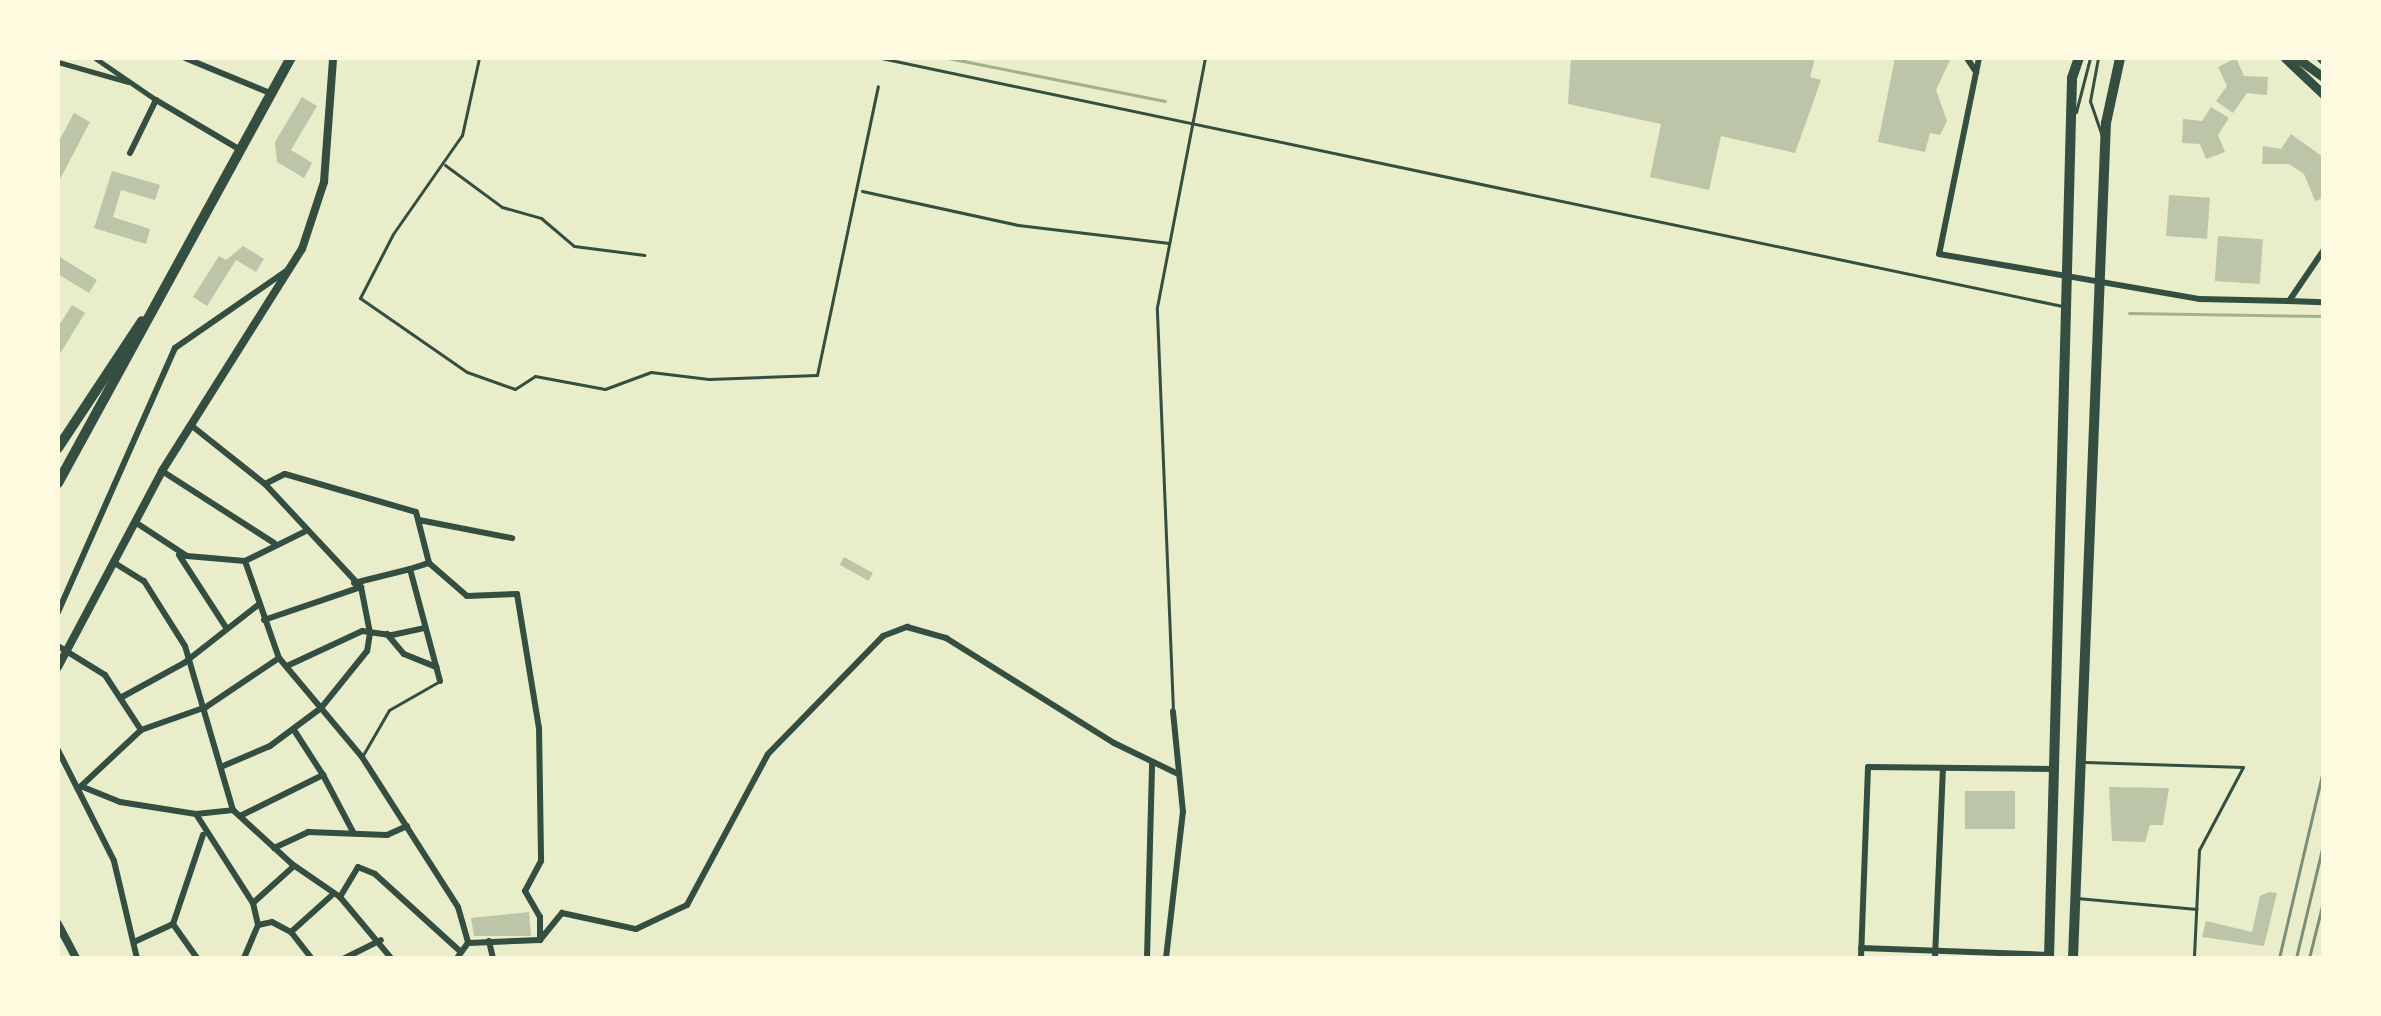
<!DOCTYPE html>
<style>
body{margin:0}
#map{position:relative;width:2381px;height:1016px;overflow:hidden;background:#e9edc9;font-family:"Noto Sans",sans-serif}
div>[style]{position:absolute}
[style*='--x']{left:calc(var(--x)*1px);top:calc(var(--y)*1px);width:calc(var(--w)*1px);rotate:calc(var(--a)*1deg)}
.stream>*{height:3px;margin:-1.5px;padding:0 1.5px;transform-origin:1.5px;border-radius:1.5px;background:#a3b18a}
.building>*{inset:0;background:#bcc5a7;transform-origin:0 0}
.service>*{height:3px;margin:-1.5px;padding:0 1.5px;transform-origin:1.5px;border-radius:1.5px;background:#344e41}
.pedestrian>*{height:5px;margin:-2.5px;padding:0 2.5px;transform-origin:2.5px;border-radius:2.5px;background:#344e41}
.minor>*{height:6px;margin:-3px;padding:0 3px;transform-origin:3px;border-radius:3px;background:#344e41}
.tertiary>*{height:8px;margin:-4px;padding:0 4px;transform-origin:4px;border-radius:4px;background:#344e41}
.secondary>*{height:9px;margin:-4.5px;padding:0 4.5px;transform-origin:4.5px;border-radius:4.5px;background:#344e41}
.primary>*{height:10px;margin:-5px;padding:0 5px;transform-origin:5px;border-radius:5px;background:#344e41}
.rail>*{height:3px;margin:-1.5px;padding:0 1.5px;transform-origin:1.5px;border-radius:1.5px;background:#7c8e77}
span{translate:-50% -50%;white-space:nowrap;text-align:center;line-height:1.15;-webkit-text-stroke:8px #fefae0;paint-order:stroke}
.frame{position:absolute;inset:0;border:60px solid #fefae0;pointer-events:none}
</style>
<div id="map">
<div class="stream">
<i style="--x:948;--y:58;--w:221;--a:11.2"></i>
<i style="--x:2129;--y:313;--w:194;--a:0.9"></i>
</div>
<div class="building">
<i style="clip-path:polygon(1571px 58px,1815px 58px,1810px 77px,1821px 80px,1795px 153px,1721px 136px,1709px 190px,1650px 177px,1661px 124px,1568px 104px)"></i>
<i style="clip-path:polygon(1895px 58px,1951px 58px,1936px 90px,1947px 121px,1940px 135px,1930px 133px,1925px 152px,1878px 142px)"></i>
<i style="clip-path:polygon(2236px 58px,2244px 76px,2268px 77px,2267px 95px,2247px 93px,2233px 113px,2216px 101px,2227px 86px,2218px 67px)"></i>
<i style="clip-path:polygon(302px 97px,317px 106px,291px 150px,312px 163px,304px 178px,277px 162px,275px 142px)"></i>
<i style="clip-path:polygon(2211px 107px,2229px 118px,2218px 135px,2225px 152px,2206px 159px,2200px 144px,2182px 143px,2183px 119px,2202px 121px)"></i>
<i style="clip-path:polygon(74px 113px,90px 122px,58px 183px,58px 143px)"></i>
<i style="clip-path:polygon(2291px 134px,2323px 157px,2323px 198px,2315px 201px,2304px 174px,2289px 164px,2262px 164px,2263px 146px,2281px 149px)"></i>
<i style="clip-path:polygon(112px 171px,160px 185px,155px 200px,121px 190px,113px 217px,150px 229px,146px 244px,94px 228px)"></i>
<i style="left:2169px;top:195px;width:41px;height:41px;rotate:4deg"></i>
<i style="left:2218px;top:236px;width:45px;height:45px;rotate:4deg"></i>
<i style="clip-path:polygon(243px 246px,264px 259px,256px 272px,236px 260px,207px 306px,193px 297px,219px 256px,226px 260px)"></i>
<i style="clip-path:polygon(58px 256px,97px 280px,89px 293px,58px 274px)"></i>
<i style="clip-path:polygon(72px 305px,85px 313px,58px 357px,58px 327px)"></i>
<i style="left:844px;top:557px;width:33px;height:9px;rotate:29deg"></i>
<i style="clip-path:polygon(2109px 787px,2169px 788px,2163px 825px,2150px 825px,2145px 842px,2112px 841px)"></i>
<i style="left:1965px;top:791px;width:50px;height:38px"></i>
<i style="clip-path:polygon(2269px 892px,2277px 893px,2264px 946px,2202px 937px,2206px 921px,2252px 932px,2260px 896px)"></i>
<i style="clip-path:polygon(529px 912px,531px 936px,474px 936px,471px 918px)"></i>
</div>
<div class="service">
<i style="--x:479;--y:58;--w:79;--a:102.4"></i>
<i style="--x:462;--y:135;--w:121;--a:124.9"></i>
<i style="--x:393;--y:234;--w:72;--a:117.3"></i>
<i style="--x:360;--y:298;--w:130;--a:34.7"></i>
<i style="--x:467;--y:372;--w:51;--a:19.5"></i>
<i style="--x:515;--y:389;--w:24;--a:-33"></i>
<i style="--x:535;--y:376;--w:71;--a:10.5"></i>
<i style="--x:605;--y:389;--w:49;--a:-20.3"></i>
<i style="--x:651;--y:372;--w:58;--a:6.9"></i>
<i style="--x:709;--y:379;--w:108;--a:-2.1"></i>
<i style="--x:817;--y:375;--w:295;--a:-78.1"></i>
<i style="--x:881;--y:58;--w:1207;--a:11.86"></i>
<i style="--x:2098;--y:58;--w:44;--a:100.5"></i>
<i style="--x:2090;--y:101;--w:37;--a:71"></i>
<i style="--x:2076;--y:112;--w:56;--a:-75.5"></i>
<i style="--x:445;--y:165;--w:71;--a:36.4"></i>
<i style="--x:502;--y:207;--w:41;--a:15.8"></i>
<i style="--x:541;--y:218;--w:43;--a:40.3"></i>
<i style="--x:574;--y:246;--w:71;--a:7.3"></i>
<i style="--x:862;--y:191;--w:160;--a:12.3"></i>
<i style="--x:1018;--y:225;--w:152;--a:6.8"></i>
<i style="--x:1173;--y:711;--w:404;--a:-92.3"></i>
<i style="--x:1157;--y:307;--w:254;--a:-79.1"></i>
<i style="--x:363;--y:755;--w:52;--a:-60"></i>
<i style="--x:389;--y:710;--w:56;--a:-29.7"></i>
<i style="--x:2085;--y:762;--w:158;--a:1.8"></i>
<i style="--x:2243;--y:767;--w:94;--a:117.9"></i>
<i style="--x:2199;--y:850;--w:108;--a:92.7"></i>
<i style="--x:2077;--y:898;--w:120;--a:5.3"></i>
</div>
<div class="pedestrian">
<i style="--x:95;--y:58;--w:74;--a:34.5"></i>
<i style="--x:58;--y:62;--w:73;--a:15.9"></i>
</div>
<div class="minor">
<i style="--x:185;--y:58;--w:92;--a:22.4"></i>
<i style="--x:1967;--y:58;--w:17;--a:57"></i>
<i style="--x:1979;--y:58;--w:200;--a:101.5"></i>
<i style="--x:1939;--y:254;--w:265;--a:9.8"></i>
<i style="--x:2200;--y:299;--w:89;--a:1.3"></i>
<i style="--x:2289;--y:301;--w:60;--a:-55.8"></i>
<i style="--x:130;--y:153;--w:59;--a:-63.9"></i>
<i style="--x:156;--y:100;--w:96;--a:30.6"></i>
<i style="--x:2289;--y:301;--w:34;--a:2"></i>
<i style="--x:192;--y:426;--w:93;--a:38.5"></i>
<i style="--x:265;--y:484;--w:141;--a:47"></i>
<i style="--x:361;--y:587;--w:47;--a:78.9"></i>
<i style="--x:370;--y:633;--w:18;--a:99"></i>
<i style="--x:367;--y:651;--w:73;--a:128.9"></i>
<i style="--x:321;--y:708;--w:64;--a:143.3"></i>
<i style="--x:270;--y:746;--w:51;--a:156.9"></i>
<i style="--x:162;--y:471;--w:133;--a:32.7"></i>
<i style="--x:265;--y:484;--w:22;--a:-27"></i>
<i style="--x:285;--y:474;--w:136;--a:16.2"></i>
<i style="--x:416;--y:512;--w:53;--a:75.7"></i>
<i style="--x:429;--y:563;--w:50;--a:41"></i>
<i style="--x:467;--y:596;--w:50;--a:-2.3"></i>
<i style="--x:517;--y:594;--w:136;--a:80.7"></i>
<i style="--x:539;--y:728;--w:133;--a:89.1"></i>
<i style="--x:541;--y:861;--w:34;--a:118"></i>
<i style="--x:525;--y:891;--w:30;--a:60"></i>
<i style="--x:540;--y:917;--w:23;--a:90"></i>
<i style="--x:419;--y:520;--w:95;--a:11"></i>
<i style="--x:135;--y:522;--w:62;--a:33.2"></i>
<i style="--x:187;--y:556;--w:58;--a:4.9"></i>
<i style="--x:245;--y:561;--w:66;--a:-26.2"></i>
<i style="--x:179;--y:555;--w:88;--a:57"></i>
<i style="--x:245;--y:561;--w:103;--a:70.7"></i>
<i style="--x:279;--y:658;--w:129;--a:50"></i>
<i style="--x:362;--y:757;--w:178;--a:57.4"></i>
<i style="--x:458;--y:907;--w:37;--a:74"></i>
<i style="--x:113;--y:562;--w:36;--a:32"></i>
<i style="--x:144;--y:581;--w:77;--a:57.8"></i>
<i style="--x:185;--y:646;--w:171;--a:73.7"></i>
<i style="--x:233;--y:810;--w:80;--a:42.5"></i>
<i style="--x:292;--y:864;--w:58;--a:34.5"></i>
<i style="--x:340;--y:897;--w:80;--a:50.1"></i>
<i style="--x:410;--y:569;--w:20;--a:-18"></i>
<i style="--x:354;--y:583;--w:58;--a:-14"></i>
<i style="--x:410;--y:569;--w:116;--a:75"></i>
<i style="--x:58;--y:612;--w:289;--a:-66.1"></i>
<i style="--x:175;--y:348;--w:139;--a:-34.7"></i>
<i style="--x:264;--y:620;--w:102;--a:-18.8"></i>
<i style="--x:387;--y:634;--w:26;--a:50"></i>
<i style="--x:404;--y:654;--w:35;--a:22"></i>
<i style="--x:58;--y:646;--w:55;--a:31.7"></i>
<i style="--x:105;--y:675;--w:66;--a:56.8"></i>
<i style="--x:287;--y:666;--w:83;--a:-25"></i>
<i style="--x:362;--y:631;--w:30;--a:8"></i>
<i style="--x:392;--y:635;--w:34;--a:-12"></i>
<i style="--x:122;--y:697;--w:71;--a:-28.7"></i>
<i style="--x:184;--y:663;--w:94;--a:-38.1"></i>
<i style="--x:294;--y:730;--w:54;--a:57.2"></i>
<i style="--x:58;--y:750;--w:124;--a:63.2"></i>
<i style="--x:114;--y:861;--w:100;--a:76.7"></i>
<i style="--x:83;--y:787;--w:40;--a:22"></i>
<i style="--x:120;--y:802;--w:77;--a:9"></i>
<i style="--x:196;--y:814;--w:37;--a:-6"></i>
<i style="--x:78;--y:789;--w:86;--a:-43.1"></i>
<i style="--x:141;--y:730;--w:69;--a:-19.5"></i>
<i style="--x:206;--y:707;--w:88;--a:-33.9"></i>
<i style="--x:196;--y:814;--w:106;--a:57.4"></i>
<i style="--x:253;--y:903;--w:23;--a:77"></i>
<i style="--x:258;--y:925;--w:14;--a:-12"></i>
<i style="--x:272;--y:922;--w:21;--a:28"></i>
<i style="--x:291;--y:932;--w:33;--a:52"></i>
<i style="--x:240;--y:816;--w:93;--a:-26.3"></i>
<i style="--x:323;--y:775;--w:64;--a:62.2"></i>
<i style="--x:274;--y:848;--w:38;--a:-25"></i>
<i style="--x:308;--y:832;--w:79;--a:2.2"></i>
<i style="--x:387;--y:835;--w:22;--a:-24"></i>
<i style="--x:340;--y:897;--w:35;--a:-59"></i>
<i style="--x:358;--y:867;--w:18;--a:22"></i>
<i style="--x:375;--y:874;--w:116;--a:42.2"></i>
<i style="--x:253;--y:903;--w:55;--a:-42.1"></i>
<i style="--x:291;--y:932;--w:54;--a:-42"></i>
<i style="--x:540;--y:940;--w:35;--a:-51"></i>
<i style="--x:562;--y:913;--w:76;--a:12.2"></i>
<i style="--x:636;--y:929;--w:56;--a:-25.2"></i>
<i style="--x:687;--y:905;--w:171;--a:-61.8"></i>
<i style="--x:768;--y:754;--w:165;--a:-45.7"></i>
<i style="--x:883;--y:636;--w:26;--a:-21"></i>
<i style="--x:907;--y:627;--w:41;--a:15.8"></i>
<i style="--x:946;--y:638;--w:198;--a:32"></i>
<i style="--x:1114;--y:743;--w:71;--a:25.8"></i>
<i style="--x:489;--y:941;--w:17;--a:77"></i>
<i style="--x:134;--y:942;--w:43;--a:-24.8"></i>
<i style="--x:1861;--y:948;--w:188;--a:2.1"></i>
<i style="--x:197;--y:958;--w:42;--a:-125.2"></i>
<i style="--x:173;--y:924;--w:94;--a:-71.4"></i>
<i style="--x:244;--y:958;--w:36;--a:-67"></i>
<i style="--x:345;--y:958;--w:40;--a:-26.6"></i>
<i style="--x:457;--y:958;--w:19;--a:-54"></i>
<i style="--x:468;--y:943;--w:72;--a:-2.4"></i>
<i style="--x:1147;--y:958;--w:196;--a:-88.5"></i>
<i style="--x:1166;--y:958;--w:147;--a:-83.4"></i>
<i style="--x:1183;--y:812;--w:101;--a:-95.7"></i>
<i style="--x:1861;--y:958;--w:191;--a:-87.9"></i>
<i style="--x:1868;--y:767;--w:187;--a:0.6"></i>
<i style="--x:1935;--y:958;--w:189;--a:-87.6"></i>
</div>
<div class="tertiary">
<i style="--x:58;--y:667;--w:222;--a:-62"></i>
<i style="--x:162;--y:471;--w:262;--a:-57.8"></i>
<i style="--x:302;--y:249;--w:71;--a:-71.8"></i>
<i style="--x:324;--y:182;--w:124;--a:-85.8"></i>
<i style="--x:58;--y:924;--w:38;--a:62"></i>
</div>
<div class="secondary">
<i style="--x:2285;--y:58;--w:52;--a:43.5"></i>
<i style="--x:2297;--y:58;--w:32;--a:36"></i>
<i style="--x:2321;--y:58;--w:3;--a:45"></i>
</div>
<div class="primary">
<i style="--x:58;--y:448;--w:152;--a:-56.5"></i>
<i style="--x:58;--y:483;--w:485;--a:-61.3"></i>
<i style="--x:2049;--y:958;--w:880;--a:-88.5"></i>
<i style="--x:2072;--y:78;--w:21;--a:-71"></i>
<i style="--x:2073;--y:958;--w:836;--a:-87.74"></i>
<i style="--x:2106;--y:123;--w:66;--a:-77.8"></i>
</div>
<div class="rail">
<i style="--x:2279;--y:958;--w:193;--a:-76.8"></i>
<i style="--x:2296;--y:958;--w:116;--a:-76.6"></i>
<i style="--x:2309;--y:958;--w:58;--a:-76"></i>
</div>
<div class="frame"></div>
</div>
